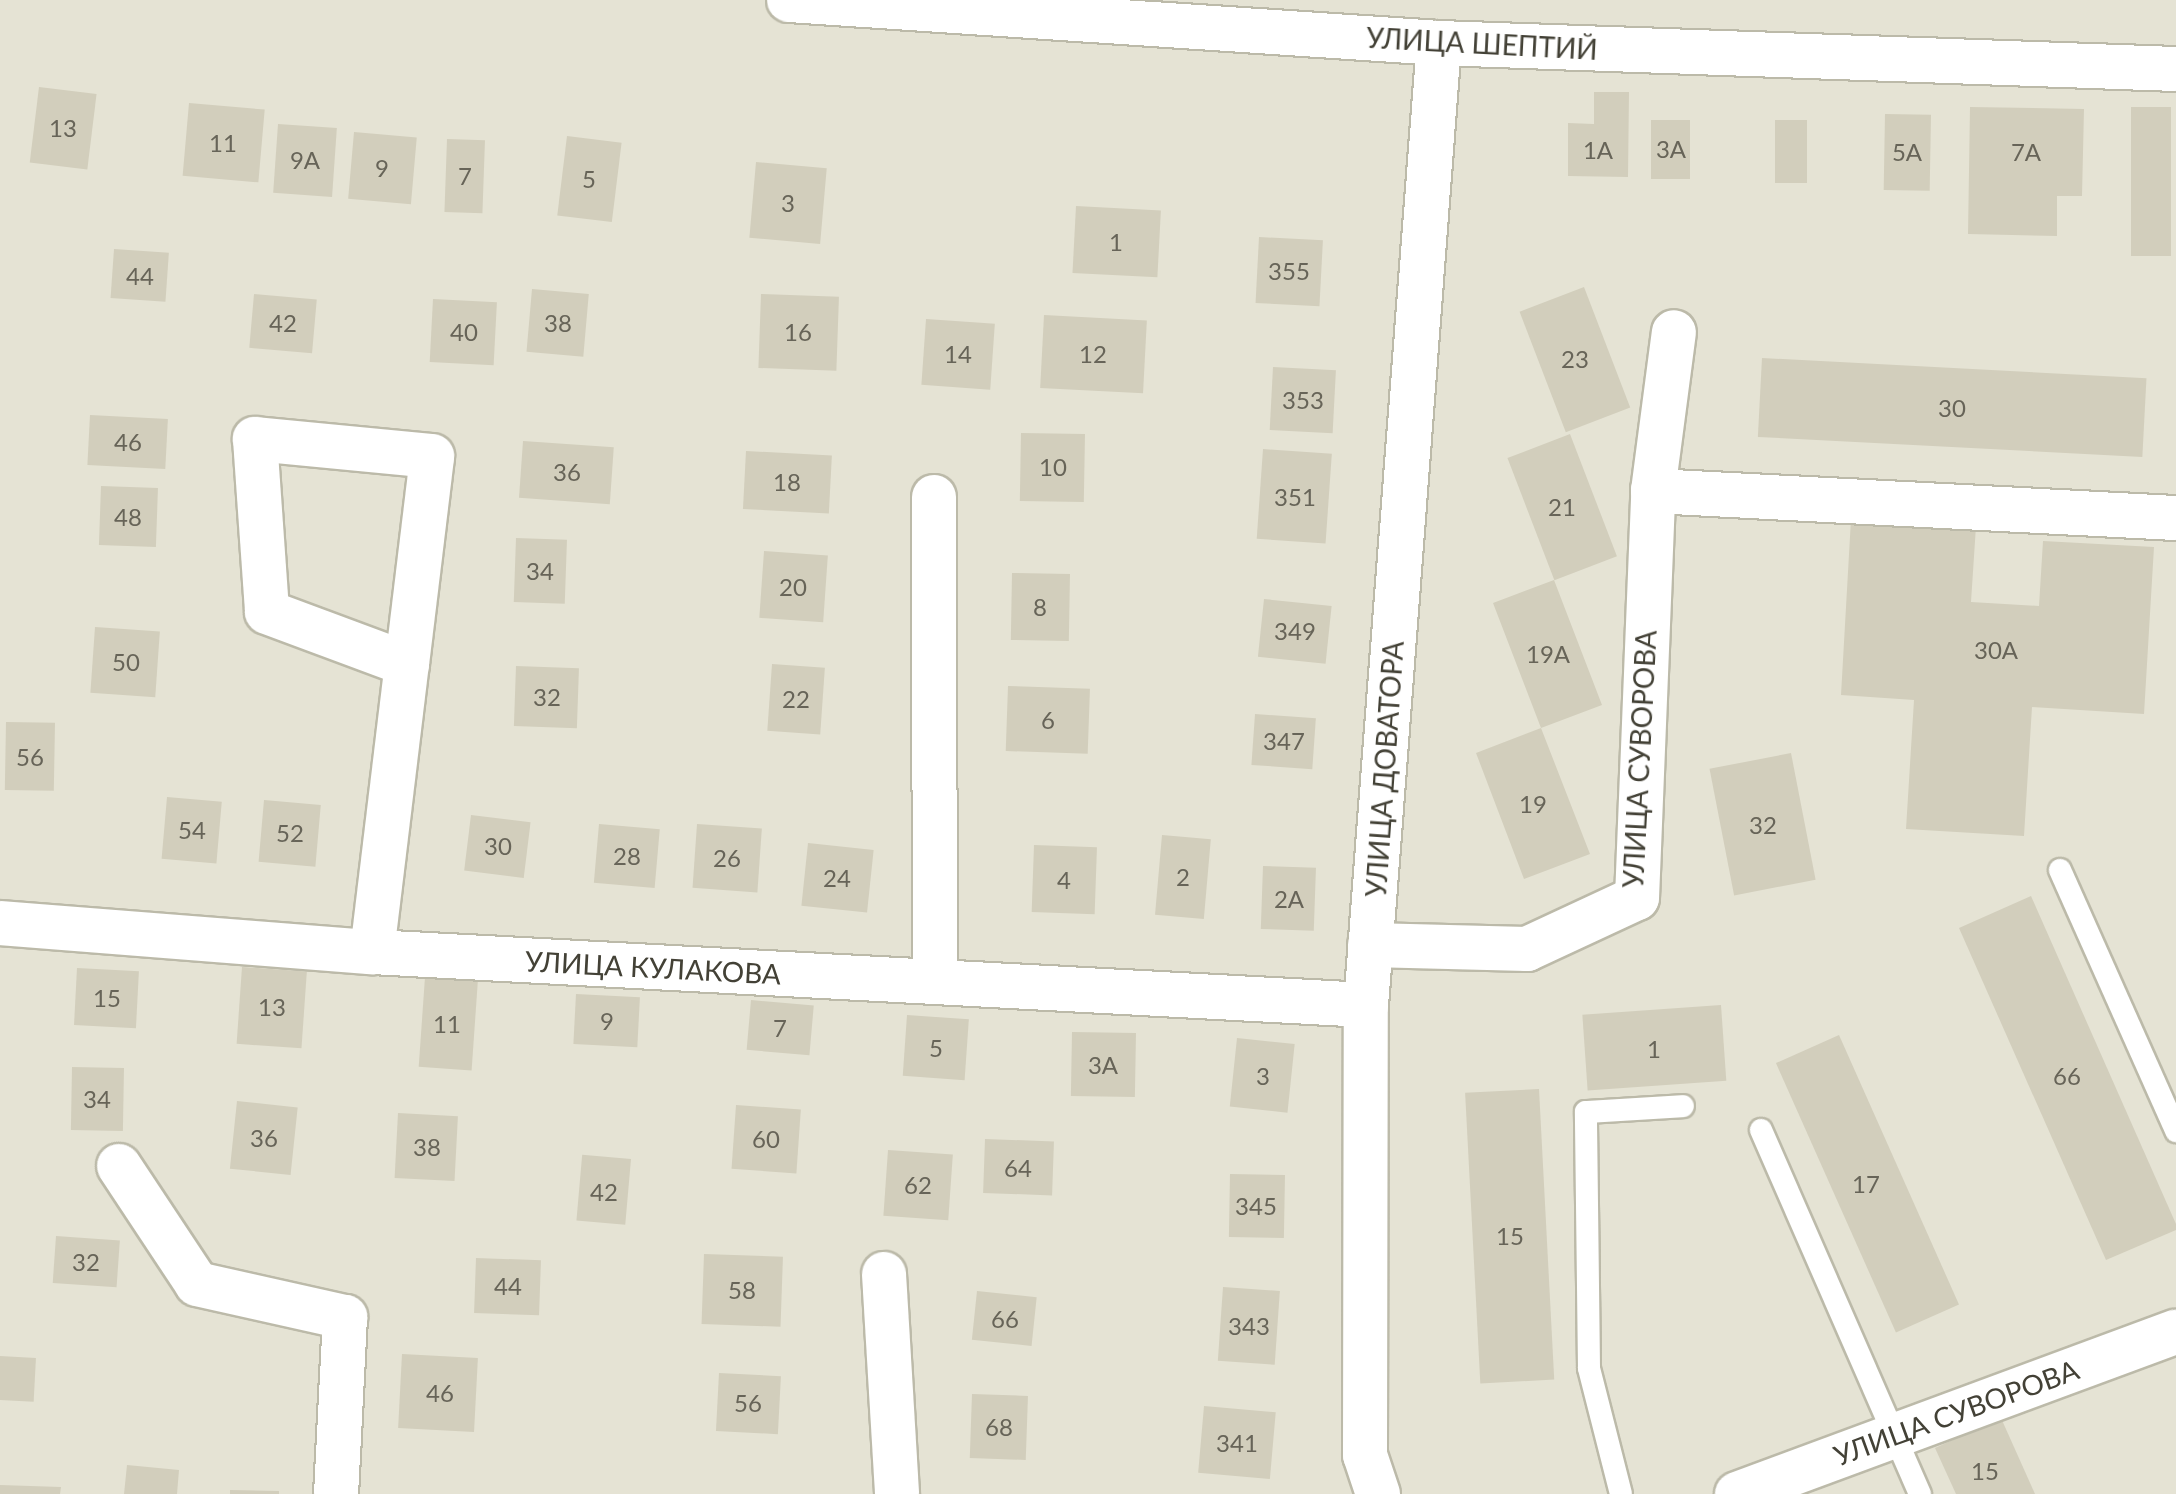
<!DOCTYPE html>
<meta charset="utf-8">
<style>
body{margin:0}
#map{position:relative;width:2176px;height:1494px;overflow:hidden;background:#f1f0e5;font-family:Lato,sans-serif}
div>[style]{position:absolute}
[style*='--x']{left:calc(var(--x)*1px);top:calc(var(--y)*1px);width:calc(var(--w)*1px);rotate:calc(var(--a)*1deg)}
.residential>*{inset:0;background:#e5e3d4;transform-origin:0 0}
.building>*{inset:0;background:#d2cebc;transform-origin:0 0}
.roads{filter:drop-shadow(2px 0 #bcbaa9) drop-shadow(-2px 0 #bcbaa9) drop-shadow(0 2px #bcbaa9) drop-shadow(0 -2px #bcbaa9)}
.service>*{height:22px;margin:-11px;padding:0 11px;transform-origin:11px;border-radius:11px;background:#fff}
.minor>*{height:44px;margin:-22px;padding:0 22px;transform-origin:22px;border-radius:22px;background:#fff}
span{translate:-50% -50%;white-space:nowrap;text-align:center;line-height:1.15;-webkit-text-stroke:7px #fff;paint-order:stroke}
.number-label{font-size:24px;color:#676458}
.number-label span{-webkit-text-stroke-width:0}
.street-label{font-size:28px;color:#434136}
</style>
<div id="map">
<div class="residential">
<i style="left:0;top:0;width:2176px;height:1494px"></i>
</div>
<div class="building">
<i style="left:39px;top:87px;width:58px;height:76px;rotate:7deg"></i>
<i style="clip-path:polygon(1594px 92px,1629px 92px,1628px 177px,1568px 176px,1568px 123px,1594px 124px)"></i>
<i style="left:189px;top:103px;width:76px;height:73px;rotate:5deg"></i>
<i style="clip-path:polygon(1970px 107px,2084px 109px,2082px 196px,2057px 196px,2057px 236px,1968px 234px)"></i>
<i style="left:2131px;top:107px;width:40px;height:149px"></i>
<i style="left:1885px;top:114px;width:46px;height:76px;rotate:1deg"></i>
<i style="left:1651px;top:120px;width:39px;height:59px"></i>
<i style="left:1775px;top:120px;width:32px;height:63px"></i>
<i style="left:278px;top:124px;width:59px;height:69px;rotate:4deg"></i>
<i style="left:354px;top:132px;width:63px;height:67px;rotate:5deg"></i>
<i style="left:567px;top:136px;width:55px;height:80px;rotate:7deg"></i>
<i style="left:447px;top:139px;width:38px;height:73px;rotate:2deg"></i>
<i style="left:756px;top:162px;width:71px;height:76px;rotate:5deg"></i>
<i style="left:1076px;top:206px;width:85px;height:67px;rotate:3deg"></i>
<i style="left:1259px;top:237px;width:64px;height:66px;rotate:3deg"></i>
<i style="left:114px;top:249px;width:55px;height:49px;rotate:4deg"></i>
<i style="left:1584px;top:287px;width:129px;height:69px;rotate:69deg"></i>
<i style="left:532px;top:289px;width:57px;height:63px;rotate:5deg"></i>
<i style="left:254px;top:294px;width:63px;height:54px;rotate:5deg"></i>
<i style="left:761px;top:294px;width:78px;height:74px;rotate:2deg"></i>
<i style="left:433px;top:299px;width:64px;height:63px;rotate:3deg"></i>
<i style="left:1044px;top:315px;width:103px;height:73px;rotate:3deg"></i>
<i style="left:926px;top:319px;width:69px;height:66px;rotate:4deg"></i>
<i style="left:1762px;top:358px;width:385px;height:79px;rotate:3deg"></i>
<i style="left:1273px;top:367px;width:63px;height:63px;rotate:3deg"></i>
<i style="left:90px;top:415px;width:78px;height:50px;rotate:3deg"></i>
<i style="left:1021px;top:433px;width:64px;height:68px;rotate:1deg"></i>
<i style="left:1570px;top:434px;width:131px;height:67px;rotate:69deg"></i>
<i style="left:523px;top:441px;width:91px;height:57px;rotate:4deg"></i>
<i style="left:1263px;top:449px;width:69px;height:90px;rotate:4deg"></i>
<i style="left:746px;top:451px;width:86px;height:58px;rotate:3deg"></i>
<i style="left:101px;top:486px;width:57px;height:59px;rotate:2deg"></i>
<i style="clip-path:polygon(1851px 519px,1976px 526px,1971px 602px,2039px 606px,2043px 541px,2154px 547px,2144px 714px,2032px 707px,2024px 836px,1906px 829px,1914px 700px,1841px 695px)"></i>
<i style="left:516px;top:538px;width:51px;height:64px;rotate:2deg"></i>
<i style="left:764px;top:551px;width:64px;height:67px;rotate:4deg"></i>
<i style="left:1012px;top:573px;width:58px;height:67px;rotate:1deg"></i>
<i style="clip-path:polygon(1554px 580px,1602px 705px,1541px 728px,1590px 854px,1524px 879px,1476px 753px,1541px 728px,1493px 603px)"></i>
<i style="left:1264px;top:599px;width:68px;height:58px;rotate:6deg"></i>
<i style="left:95px;top:627px;width:65px;height:66px;rotate:4deg"></i>
<i style="left:772px;top:664px;width:53px;height:67px;rotate:4deg"></i>
<i style="left:516px;top:666px;width:63px;height:60px;rotate:2deg"></i>
<i style="left:1008px;top:686px;width:82px;height:65px;rotate:2deg"></i>
<i style="left:1255px;top:714px;width:61px;height:51px;rotate:4deg"></i>
<i style="left:6px;top:722px;width:49px;height:68px;rotate:1deg"></i>
<i style="left:1791px;top:753px;width:129px;height:83px;rotate:79deg"></i>
<i style="left:167px;top:797px;width:55px;height:62px;rotate:5deg"></i>
<i style="left:264px;top:800px;width:57px;height:62px;rotate:5deg"></i>
<i style="left:471px;top:815px;width:60px;height:56px;rotate:7deg"></i>
<i style="left:599px;top:824px;width:61px;height:59px;rotate:5deg"></i>
<i style="left:697px;top:824px;width:65px;height:64px;rotate:4deg"></i>
<i style="left:1162px;top:835px;width:49px;height:80px;rotate:5deg"></i>
<i style="left:808px;top:843px;width:66px;height:63px;rotate:6deg"></i>
<i style="left:1034px;top:845px;width:63px;height:67px;rotate:2deg"></i>
<i style="left:1263px;top:866px;width:53px;height:63px;rotate:2deg"></i>
<i style="clip-path:polygon(2031px 896px,2176px 1224px,2176px 1230px,2106px 1260px,1959px 928px)"></i>
<i style="left:242px;top:967px;width:65px;height:77px;rotate:4deg"></i>
<i style="left:77px;top:968px;width:62px;height:57px;rotate:3deg"></i>
<i style="left:425px;top:977px;width:53px;height:90px;rotate:4deg"></i>
<i style="left:576px;top:994px;width:64px;height:50px;rotate:3deg"></i>
<i style="left:751px;top:1000px;width:63px;height:50px;rotate:5deg"></i>
<i style="left:1721px;top:1005px;width:76px;height:139px;rotate:86deg"></i>
<i style="left:907px;top:1015px;width:62px;height:61px;rotate:4deg"></i>
<i style="left:1072px;top:1032px;width:64px;height:64px;rotate:1deg"></i>
<i style="left:1839px;top:1035px;width:295px;height:69px;rotate:66deg"></i>
<i style="left:1237px;top:1038px;width:58px;height:69px;rotate:6deg"></i>
<i style="left:72px;top:1067px;width:52px;height:63px;rotate:1deg"></i>
<i style="left:1539px;top:1089px;width:291px;height:74px;rotate:87deg"></i>
<i style="left:237px;top:1101px;width:61px;height:68px;rotate:6deg"></i>
<i style="left:736px;top:1105px;width:65px;height:64px;rotate:4deg"></i>
<i style="left:398px;top:1113px;width:60px;height:65px;rotate:3deg"></i>
<i style="left:985px;top:1139px;width:69px;height:54px;rotate:2deg"></i>
<i style="left:888px;top:1150px;width:65px;height:66px;rotate:4deg"></i>
<i style="left:631px;top:1159px;width:66px;height:49px;rotate:95deg"></i>
<i style="left:1230px;top:1174px;width:55px;height:63px;rotate:1deg"></i>
<i style="left:56px;top:1236px;width:64px;height:47px;rotate:4deg"></i>
<i style="left:704px;top:1254px;width:79px;height:70px;rotate:2deg"></i>
<i style="left:476px;top:1258px;width:65px;height:55px;rotate:2deg"></i>
<i style="left:1223px;top:1287px;width:57px;height:74px;rotate:4deg"></i>
<i style="left:977px;top:1291px;width:60px;height:49px;rotate:6deg"></i>
<i style="left:402px;top:1354px;width:76px;height:74px;rotate:3deg"></i>
<i style="left:0;top:1356px;width:36px;height:44px;rotate:3deg"></i>
<i style="left:719px;top:1373px;width:62px;height:58px;rotate:3deg"></i>
<i style="left:972px;top:1394px;width:56px;height:64px;rotate:2deg"></i>
<i style="left:1204px;top:1406px;width:72px;height:67px;rotate:5deg"></i>
<i style="clip-path:polygon(2001px 1418px,2035px 1494px,1956px 1494px,1935px 1448px)"></i>
<i style="clip-path:polygon(127px 1465px,179px 1470px,177px 1494px,124px 1494px)"></i>
<i style="clip-path:polygon(0 1485px,61px 1487px,60px 1494px,0 1494px)"></i>
<i style="clip-path:polygon(230px 1490px,279px 1491px,279px 1494px,230px 1494px)"></i>
</div>
<div class="roads">
<div class="service">
<i style="--x:2060;--y:870;--w:286;--a:66"></i>
<i style="--x:1761;--y:1130;--w:397;--a:66.4"></i>
<i style="--x:1621;--y:1494;--w:130;--a:-104.3"></i>
<i style="--x:1589;--y:1368;--w:256;--a:-90.7"></i>
<i style="--x:1586;--y:1112;--w:97;--a:-3.5"></i>
</div>
<div class="minor">
<i style="--x:789;--y:0;--w:651;--a:3.78"></i>
<i style="--x:1439;--y:43;--w:737;--a:2.02"></i>
<i style="--x:1653;--y:491;--w:524;--a:2.96"></i>
<i style="--x:934;--y:497;--w:485;--a:89.9"></i>
<i style="--x:0;--y:923;--w:373;--a:4.5"></i>
<i style="--x:372;--y:952;--w:995;--a:3.05"></i>
<i style="--x:1370;--y:945;--w:157;--a:1.5"></i>
<i style="--x:1527;--y:949;--w:121;--a:-24.9"></i>
<i style="--x:1637;--y:898;--w:407;--a:-87.7"></i>
<i style="--x:1653;--y:491;--w:160;--a:-82.5"></i>
<i style="--x:372;--y:952;--w:290;--a:-83.1"></i>
<i style="--x:407;--y:664;--w:209;--a:-83.1"></i>
<i style="--x:432;--y:456;--w:178;--a:-174.5"></i>
<i style="--x:255;--y:439;--w:173;--a:86"></i>
<i style="--x:267;--y:612;--w:149;--a:20.4"></i>
<i style="--x:119;--y:1166;--w:141;--a:56.5"></i>
<i style="--x:197;--y:1284;--w:152;--a:12.6"></i>
<i style="--x:345;--y:1317;--w:177;--a:92.9"></i>
<i style="--x:884;--y:1274;--w:220;--a:86.6"></i>
<i style="--x:1378;--y:1494;--w:41;--a:-108.4"></i>
<i style="--x:1365;--y:1455;--w:450;--a:-89.9"></i>
<i style="--x:1366;--y:1005;--w:965;--a:-85.66"></i>
<i style="--x:1737;--y:1494;--w:468;--a:-20.3"></i>
</div>
</div>
<div class="number-label">
<span style="left:63px;top:128px">13</span>
<span style="left:223px;top:143px">11</span>
<span style="left:1671px;top:149px">3А</span>
<span style="left:1598px;top:150px">1А</span>
<span style="left:1907px;top:152px">5А</span>
<span style="left:2026px;top:152px">7А</span>
<span style="left:305px;top:160px">9А</span>
<span style="left:382px;top:168px">9</span>
<span style="left:465px;top:176px">7</span>
<span style="left:589px;top:179px">5</span>
<span style="left:788px;top:203px">3</span>
<span style="left:1116px;top:242px">1</span>
<span style="left:1289px;top:271px">355</span>
<span style="left:140px;top:276px">44</span>
<span style="left:283px;top:323px">42</span>
<span style="left:558px;top:323px">38</span>
<span style="left:464px;top:332px">40</span>
<span style="left:798px;top:332px">16</span>
<span style="left:958px;top:354px">14</span>
<span style="left:1093px;top:354px">12</span>
<span style="left:1575px;top:359px">23</span>
<span style="left:1303px;top:400px">353</span>
<span style="left:1952px;top:408px">30</span>
<span style="left:128px;top:442px">46</span>
<span style="left:1053px;top:467px">10</span>
<span style="left:567px;top:472px">36</span>
<span style="left:787px;top:482px">18</span>
<span style="left:1295px;top:497px">351</span>
<span style="left:1562px;top:507px">21</span>
<span style="left:128px;top:517px">48</span>
<span style="left:540px;top:571px">34</span>
<span style="left:793px;top:587px">20</span>
<span style="left:1040px;top:607px">8</span>
<span style="left:1295px;top:631px">349</span>
<span style="left:1996px;top:650px">30А</span>
<span style="left:1548px;top:654px">19А</span>
<span style="left:126px;top:662px">50</span>
<span style="left:547px;top:697px">32</span>
<span style="left:796px;top:699px">22</span>
<span style="left:1048px;top:720px">6</span>
<span style="left:1284px;top:741px">347</span>
<span style="left:30px;top:757px">56</span>
<span style="left:1533px;top:804px">19</span>
<span style="left:1763px;top:825px">32</span>
<span style="left:192px;top:830px">54</span>
<span style="left:290px;top:833px">52</span>
<span style="left:498px;top:846px">30</span>
<span style="left:627px;top:856px">28</span>
<span style="left:727px;top:858px">26</span>
<span style="left:1183px;top:877px">2</span>
<span style="left:837px;top:878px">24</span>
<span style="left:1064px;top:880px">4</span>
<span style="left:1289px;top:899px">2А</span>
<span style="left:107px;top:998px">15</span>
<span style="left:272px;top:1007px">13</span>
<span style="left:607px;top:1021px">9</span>
<span style="left:447px;top:1024px">11</span>
<span style="left:780px;top:1028px">7</span>
<span style="left:936px;top:1048px">5</span>
<span style="left:1654px;top:1049px">1</span>
<span style="left:1103px;top:1065px">3А</span>
<span style="left:1263px;top:1076px">3</span>
<span style="left:2067px;top:1076px">66</span>
<span style="left:97px;top:1099px">34</span>
<span style="left:264px;top:1138px">36</span>
<span style="left:766px;top:1139px">60</span>
<span style="left:427px;top:1147px">38</span>
<span style="left:1018px;top:1168px">64</span>
<span style="left:1866px;top:1184px">17</span>
<span style="left:918px;top:1185px">62</span>
<span style="left:604px;top:1192px">42</span>
<span style="left:1256px;top:1206px">345</span>
<span style="left:1510px;top:1236px">15</span>
<span style="left:86px;top:1262px">32</span>
<span style="left:508px;top:1286px">44</span>
<span style="left:742px;top:1290px">58</span>
<span style="left:1005px;top:1319px">66</span>
<span style="left:1249px;top:1326px">343</span>
<span style="left:440px;top:1393px">46</span>
<span style="left:748px;top:1403px">56</span>
<span style="left:999px;top:1427px">68</span>
<span style="left:1237px;top:1443px">341</span>
<span style="left:1985px;top:1471px">15</span>
</div>
<div class="street-label">
<span style="left:1482px;top:43px;rotate:3deg">УЛИЦА ШЕПТИЙ</span>
<span style="left:1639px;top:759px;rotate:-87deg">УЛИЦА СУВОРОВА</span>
<span style="left:1384px;top:769px;rotate:-86deg">УЛИЦА ДОВАТОРА</span>
<span style="left:653px;top:967px;rotate:3deg">УЛИЦА КУЛАКОВА</span>
<span style="left:1956px;top:1412px;rotate:-20deg">УЛИЦА СУВОРОВА</span>
</div>
</div>
